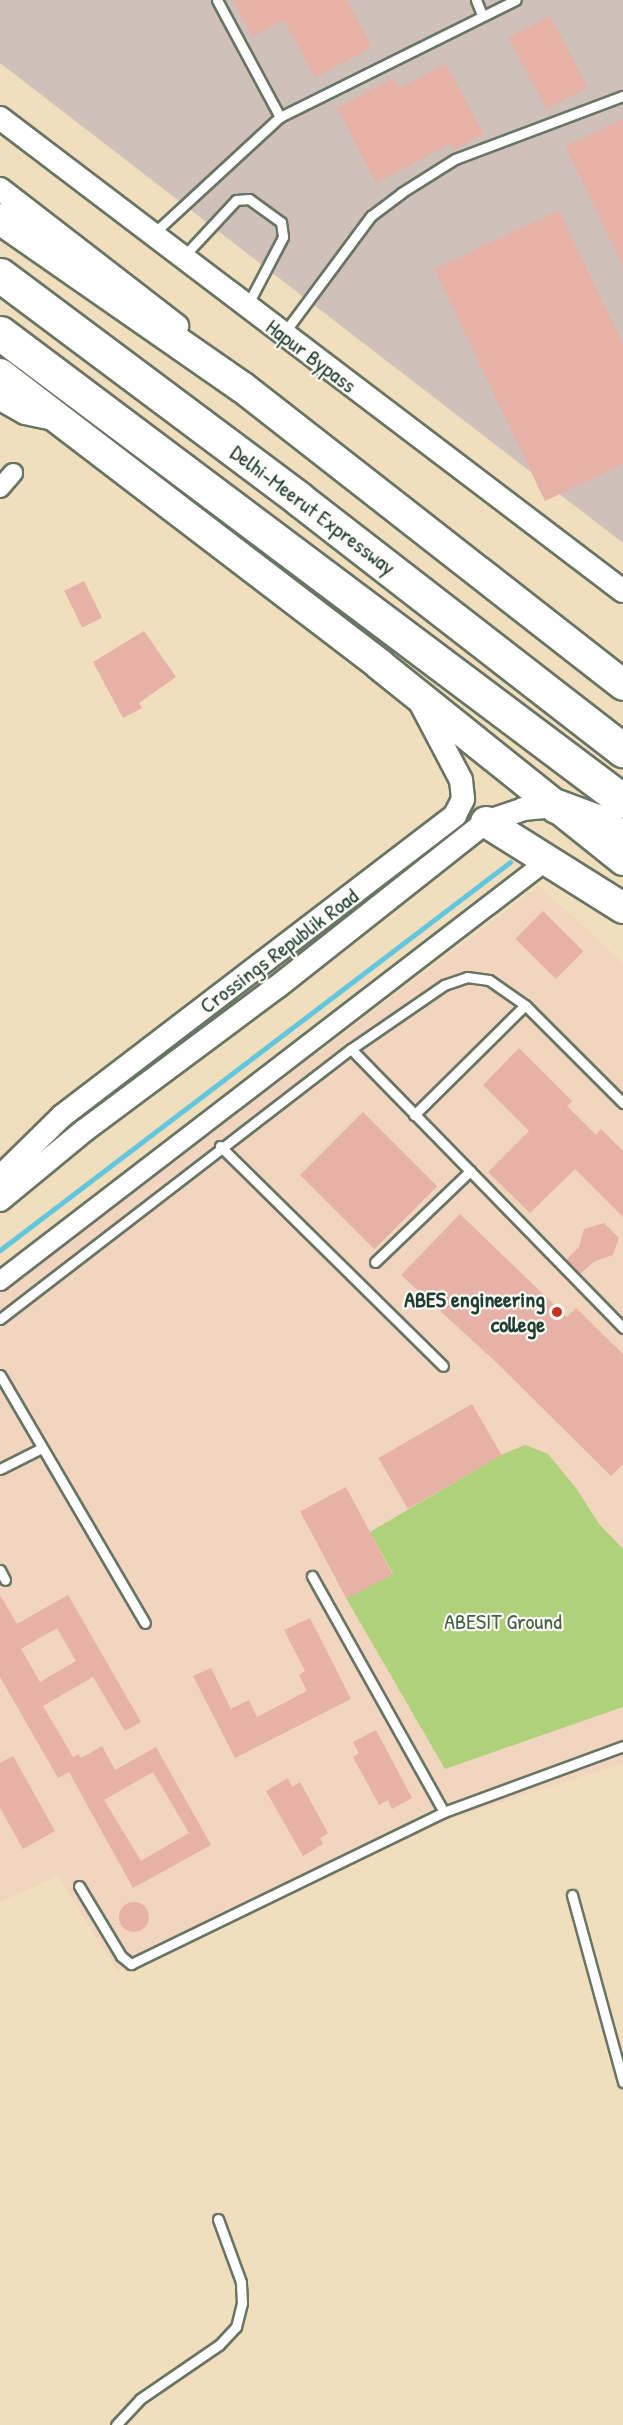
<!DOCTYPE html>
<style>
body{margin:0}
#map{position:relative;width:623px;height:2425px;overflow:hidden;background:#f0debc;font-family:"Patrick Hand",sans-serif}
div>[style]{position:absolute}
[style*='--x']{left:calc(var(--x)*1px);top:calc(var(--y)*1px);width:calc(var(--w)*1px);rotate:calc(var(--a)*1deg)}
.built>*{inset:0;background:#f2d5be}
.industrial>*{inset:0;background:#cfc1ba}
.green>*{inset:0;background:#aed17a}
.stream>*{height:5px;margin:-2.5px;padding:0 2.5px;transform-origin:2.5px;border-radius:2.5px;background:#61c6de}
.building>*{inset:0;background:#e6b1a6;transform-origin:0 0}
.round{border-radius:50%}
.roads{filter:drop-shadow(2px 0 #687564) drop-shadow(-2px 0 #687564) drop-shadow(0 2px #687564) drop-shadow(0 -2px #687564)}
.service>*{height:9px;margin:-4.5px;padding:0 4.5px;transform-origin:4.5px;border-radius:4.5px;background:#fff}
.minor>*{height:18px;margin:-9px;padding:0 9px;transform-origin:9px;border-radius:9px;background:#fff}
.tertiary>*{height:22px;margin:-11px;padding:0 11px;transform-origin:11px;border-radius:11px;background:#fff}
.trunk>*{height:30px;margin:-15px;padding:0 15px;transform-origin:15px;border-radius:15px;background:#fff}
.motorway>*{height:33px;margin:-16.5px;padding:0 16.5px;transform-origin:16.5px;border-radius:16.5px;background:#fff}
.dots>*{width:16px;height:16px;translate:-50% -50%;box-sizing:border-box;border:3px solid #fdfcf7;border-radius:50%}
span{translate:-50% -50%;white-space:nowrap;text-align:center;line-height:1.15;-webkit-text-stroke:4.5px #fdfcf7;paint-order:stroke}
.street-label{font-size:22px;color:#1f3d34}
.poi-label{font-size:22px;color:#1f3d34;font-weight:700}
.right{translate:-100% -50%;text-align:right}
.park-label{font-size:22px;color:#436246}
</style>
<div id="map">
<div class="built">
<i style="clip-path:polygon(539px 886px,623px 963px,623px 1763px,456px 1817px,117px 1971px,58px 1876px,0 1902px,0 1293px)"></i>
</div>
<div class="industrial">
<i style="clip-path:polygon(0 0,623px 0,623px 543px,0 63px)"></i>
</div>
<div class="green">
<i style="clip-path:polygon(525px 1445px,548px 1454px,576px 1488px,599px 1524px,623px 1549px,623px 1707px,445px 1769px,346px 1598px,393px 1574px,370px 1532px,501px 1455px)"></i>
</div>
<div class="stream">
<i style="--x:0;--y:1250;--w:641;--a:-37.26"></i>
</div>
<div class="building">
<i style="clip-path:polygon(233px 0,347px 0,372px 47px,315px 78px,284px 20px,252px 37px)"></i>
<i style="left:550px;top:16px;width:81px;height:47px;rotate:62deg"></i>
<i style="clip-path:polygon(446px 64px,484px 134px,454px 150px,450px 144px,376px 183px,337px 108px,393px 78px,399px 88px)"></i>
<i style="clip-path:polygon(623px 119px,623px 267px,565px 146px)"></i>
<i style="clip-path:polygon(559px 210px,623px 344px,623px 464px,545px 501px,434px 269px)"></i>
<i style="left:84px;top:581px;width:41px;height:22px;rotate:64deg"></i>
<i style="clip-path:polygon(144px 631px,176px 677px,139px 703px,142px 708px,123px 718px,93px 662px)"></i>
<i style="left:543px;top:911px;width:57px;height:39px;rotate:45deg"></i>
<i style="clip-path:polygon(519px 1048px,572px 1101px,567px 1106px,596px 1135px,601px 1129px,623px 1151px,623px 1217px,575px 1169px,530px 1213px,488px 1172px,529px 1131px,483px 1085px)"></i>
<i style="left:363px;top:1112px;width:105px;height:89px;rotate:45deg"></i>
<i style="clip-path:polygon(460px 1214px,567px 1317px,576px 1308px,623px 1354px,623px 1464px,611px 1476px,497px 1363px,401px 1275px)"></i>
<i style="clip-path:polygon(604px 1223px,619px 1238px,613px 1255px,595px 1261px,580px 1274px,566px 1260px,579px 1247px,584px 1229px)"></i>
<i style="left:472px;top:1404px;width:59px;height:108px;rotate:60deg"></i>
<i style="left:346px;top:1487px;width:99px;height:52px;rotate:62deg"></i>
<i style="clip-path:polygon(evenodd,0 1595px,17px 1624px,68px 1595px,141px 1722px,125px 1731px,93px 1677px,43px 1706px,73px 1757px,78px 1754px,81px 1758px,102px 1746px,115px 1770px,156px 1747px,211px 1845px,133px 1888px,69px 1772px,58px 1778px,0 1677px,0 1595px,57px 1628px,76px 1661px,40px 1682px,21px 1649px,57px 1628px,0 1595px,153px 1772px,189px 1833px,141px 1861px,104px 1800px,153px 1772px)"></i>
<i style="clip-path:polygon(310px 1618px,351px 1699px,235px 1758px,193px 1676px,211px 1668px,231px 1709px,249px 1700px,257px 1717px,307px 1691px,299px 1675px,305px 1671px,284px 1630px)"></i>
<i style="clip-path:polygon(376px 1730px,412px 1798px,392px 1809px,388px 1800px,379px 1805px,353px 1757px,359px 1753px,353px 1742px)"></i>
<i style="clip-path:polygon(13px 1756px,55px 1831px,23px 1849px,0 1808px,0 1763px)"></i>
<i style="clip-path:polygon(288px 1778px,292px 1787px,300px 1782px,328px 1833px,320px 1838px,323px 1844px,303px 1856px,266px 1791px)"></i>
<i class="round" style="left:119px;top:1902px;width:30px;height:30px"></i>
</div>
<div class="roads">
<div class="service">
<i style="--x:217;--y:0;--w:133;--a:61.7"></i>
<i style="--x:476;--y:0;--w:16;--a:68"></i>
<i style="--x:153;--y:234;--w:173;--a:-42.7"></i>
<i style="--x:280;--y:117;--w:263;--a:-26.4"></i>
<i style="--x:184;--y:256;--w:76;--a:-47.1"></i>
<i style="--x:236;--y:200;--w:13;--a:-4"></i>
<i style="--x:249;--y:199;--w:39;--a:36"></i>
<i style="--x:281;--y:222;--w:15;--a:82"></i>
<i style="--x:283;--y:237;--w:76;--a:117.6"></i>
<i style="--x:284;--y:333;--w:146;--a:-53.4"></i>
<i style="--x:371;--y:216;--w:38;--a:-37"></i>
<i style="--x:401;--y:193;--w:64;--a:-32.2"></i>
<i style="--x:455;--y:159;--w:179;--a:-20.6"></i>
<i style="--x:351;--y:1049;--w:390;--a:45.7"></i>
<i style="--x:414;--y:1115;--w:156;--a:-44.7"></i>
<i style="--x:220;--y:1146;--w:313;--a:44.6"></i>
<i style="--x:375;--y:1262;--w:132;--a:-43.8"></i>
<i style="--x:0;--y:1319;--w:443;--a:-37.6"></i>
<i style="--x:351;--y:1049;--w:113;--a:-34.5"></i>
<i style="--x:444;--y:985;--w:24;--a:-19"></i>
<i style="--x:467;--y:977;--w:22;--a:8"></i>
<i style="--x:489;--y:980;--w:44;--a:34.8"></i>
<i style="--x:525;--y:1005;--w:139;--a:45"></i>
<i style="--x:0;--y:1375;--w:287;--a:59.7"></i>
<i style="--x:0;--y:1469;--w:45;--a:-26.6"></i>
<i style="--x:0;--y:1570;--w:11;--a:63"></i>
<i style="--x:312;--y:1576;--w:270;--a:60.8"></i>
<i style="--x:79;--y:1886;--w:82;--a:59"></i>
<i style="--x:121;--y:1956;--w:13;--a:39"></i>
<i style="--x:131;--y:1964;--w:348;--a:-25.9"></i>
<i style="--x:444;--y:1812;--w:191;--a:-20.2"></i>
<i style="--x:572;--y:1895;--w:194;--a:74.7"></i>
<i style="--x:116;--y:2425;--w:35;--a:-47"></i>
<i style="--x:140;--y:2399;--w:96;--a:-34.4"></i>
<i style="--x:219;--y:2345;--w:25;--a:-47"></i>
<i style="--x:236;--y:2327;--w:25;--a:-76"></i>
<i style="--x:242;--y:2303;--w:21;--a:-93"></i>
<i style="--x:241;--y:2282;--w:67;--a:-110.1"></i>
</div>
<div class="minor">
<i style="--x:0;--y:488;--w:20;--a:-49"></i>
<i style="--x:0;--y:1281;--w:687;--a:-37.55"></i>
</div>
<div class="tertiary">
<i style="--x:0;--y:118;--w:782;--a:37.21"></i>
<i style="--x:0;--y:189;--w:224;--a:37.7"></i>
<i style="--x:0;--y:399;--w:29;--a:29"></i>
<i style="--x:25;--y:413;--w:34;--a:12"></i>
<i style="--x:0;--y:1177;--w:87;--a:-44.5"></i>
<i style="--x:62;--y:1116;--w:495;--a:-37.4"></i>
<i style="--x:455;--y:815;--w:18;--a:-63"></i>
<i style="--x:463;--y:799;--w:19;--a:-96"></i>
<i style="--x:461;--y:780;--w:86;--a:-117.8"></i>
<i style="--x:0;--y:1200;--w:110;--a:-39.5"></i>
<i style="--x:85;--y:1130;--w:239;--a:-36.7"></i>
<i style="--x:277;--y:987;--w:266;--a:-38.3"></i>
<i style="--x:486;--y:822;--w:39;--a:-19"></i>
<i style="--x:523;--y:809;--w:33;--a:-5"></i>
</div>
<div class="trunk">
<i style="--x:0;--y:219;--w:295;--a:34.8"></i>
<i style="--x:242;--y:387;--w:484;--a:38"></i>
<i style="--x:0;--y:374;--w:479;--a:37.4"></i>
<i style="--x:380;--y:665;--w:312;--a:38.7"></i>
<i style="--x:486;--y:822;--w:162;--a:32.1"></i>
</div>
<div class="motorway">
<i style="--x:0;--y:275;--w:374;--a:36.8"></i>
<i style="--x:299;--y:499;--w:410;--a:37.8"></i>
<i style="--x:0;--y:333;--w:779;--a:36.91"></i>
<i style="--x:556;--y:806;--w:46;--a:20.4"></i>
<i style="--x:599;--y:822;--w:29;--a:35"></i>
</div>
</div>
<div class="dots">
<i style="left:557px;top:1312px;background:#c8321e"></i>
</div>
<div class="street-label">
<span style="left:311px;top:356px;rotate:37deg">Hapur Bypass</span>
<span style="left:313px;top:510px;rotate:37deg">Delhi-Meerut Expressway</span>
<span style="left:279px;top:951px;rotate:-37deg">Crossings Republik Road</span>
</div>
<div class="poi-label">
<span class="right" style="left:545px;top:1312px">ABES engineering<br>college</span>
</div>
<div class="park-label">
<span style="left:503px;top:1622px">ABESIT Ground</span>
</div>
</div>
